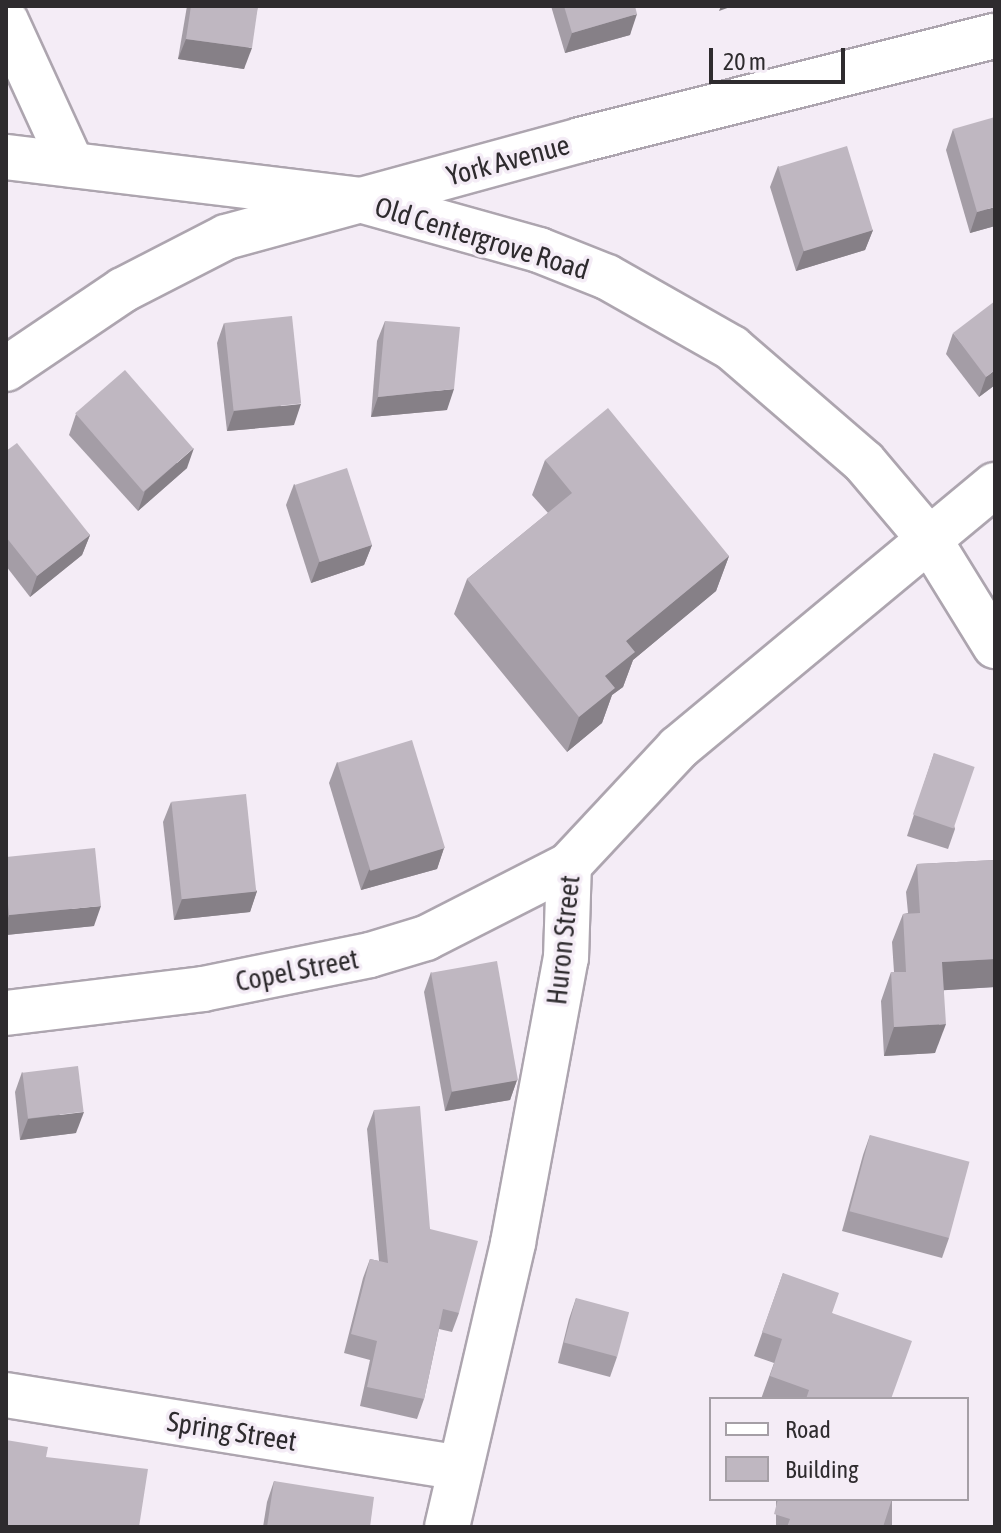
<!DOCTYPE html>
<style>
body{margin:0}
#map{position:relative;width:1001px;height:1533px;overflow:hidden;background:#f4ecf6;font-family:"Asap Condensed",sans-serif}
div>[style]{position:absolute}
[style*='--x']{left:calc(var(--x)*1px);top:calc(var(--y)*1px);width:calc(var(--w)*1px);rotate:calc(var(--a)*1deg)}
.roads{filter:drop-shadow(2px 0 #ada5af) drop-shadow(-2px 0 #ada5af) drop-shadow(0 2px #ada5af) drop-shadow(0 -2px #ada5af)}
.street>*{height:44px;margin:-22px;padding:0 22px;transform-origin:22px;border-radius:22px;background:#fff}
.wall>*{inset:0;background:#a49da6;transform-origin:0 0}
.shaded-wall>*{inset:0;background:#868087}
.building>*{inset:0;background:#bfb7c1;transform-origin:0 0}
span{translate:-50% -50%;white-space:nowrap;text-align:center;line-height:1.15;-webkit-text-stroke:7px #f4ecf6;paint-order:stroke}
.street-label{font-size:28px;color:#2e2b2e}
.frame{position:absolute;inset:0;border:8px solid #2e2b2e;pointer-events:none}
.legend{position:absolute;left:709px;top:1397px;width:260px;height:104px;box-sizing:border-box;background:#f4ecf6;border:2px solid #a59fa6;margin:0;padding:10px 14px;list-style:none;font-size:24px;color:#2e2b2e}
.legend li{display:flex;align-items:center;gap:16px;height:40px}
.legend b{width:40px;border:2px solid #a59fa6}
.scale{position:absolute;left:709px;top:48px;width:136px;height:36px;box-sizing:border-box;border:4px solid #2e2b2e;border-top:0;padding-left:10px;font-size:24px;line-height:28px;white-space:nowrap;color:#2e2b2e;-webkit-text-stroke:6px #f4ecf6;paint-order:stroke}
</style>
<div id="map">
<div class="roads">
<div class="street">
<i style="--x:6;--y:21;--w:158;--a:65.4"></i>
<i style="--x:6;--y:157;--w:357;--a:6.9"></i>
<i style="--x:360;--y:200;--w:186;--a:15.6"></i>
<i style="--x:539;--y:250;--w:73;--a:21.7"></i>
<i style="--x:607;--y:277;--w:144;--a:29.6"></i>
<i style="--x:732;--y:348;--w:174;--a:40.8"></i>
<i style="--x:864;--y:462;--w:101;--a:49.8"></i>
<i style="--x:929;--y:539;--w:126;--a:58.3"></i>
<i style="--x:6;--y:369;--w:141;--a:-34"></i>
<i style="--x:123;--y:290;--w:116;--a:-27.2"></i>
<i style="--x:226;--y:237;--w:367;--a:-15.3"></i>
<i style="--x:580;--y:140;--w:428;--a:-14.1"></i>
<i style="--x:6;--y:1013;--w:198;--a:-6.9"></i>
<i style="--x:203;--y:989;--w:170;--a:-11.5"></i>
<i style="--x:370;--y:955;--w:59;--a:-16.9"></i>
<i style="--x:426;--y:938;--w:161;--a:-27"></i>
<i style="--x:6;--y:1395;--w:458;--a:9.1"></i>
<i style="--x:447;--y:1527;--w:292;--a:-76.9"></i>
<i style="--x:513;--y:1243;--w:290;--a:-79.5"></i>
<i style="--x:566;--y:958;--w:93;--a:-88.2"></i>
<i style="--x:569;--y:865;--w:160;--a:-47"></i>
<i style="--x:678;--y:748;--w:412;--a:-39.7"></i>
</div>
</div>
<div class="wall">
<i style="clip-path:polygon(187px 6px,258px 6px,244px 69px,178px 59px)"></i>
<i style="clip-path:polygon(551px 6px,635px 6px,630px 35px,565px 53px)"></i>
<i style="clip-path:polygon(953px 129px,995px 226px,970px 233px,946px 150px)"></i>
<i style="clip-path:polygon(778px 166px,873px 230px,865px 250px,796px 271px,770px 187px)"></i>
<i style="clip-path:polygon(385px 321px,447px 410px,371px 417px,377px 341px)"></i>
<i style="clip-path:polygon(224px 323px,294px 425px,227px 431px,217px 343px)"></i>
<i style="clip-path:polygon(953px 333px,995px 385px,979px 397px,946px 354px)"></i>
<i style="clip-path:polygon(76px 414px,187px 468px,138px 511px,69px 435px)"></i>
<i style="clip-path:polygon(6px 451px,90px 535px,82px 555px,30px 597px,6px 566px)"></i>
<i style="clip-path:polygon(545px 460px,729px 556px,716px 591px,633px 660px,623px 687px,612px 695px,602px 723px,567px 752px,454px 614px,467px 579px,548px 513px,532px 495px)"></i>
<i style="clip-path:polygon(294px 484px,372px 545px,364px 565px,311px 583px,286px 505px)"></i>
<i style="clip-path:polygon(934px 753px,955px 829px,948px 849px,907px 836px)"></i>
<i style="clip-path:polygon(337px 762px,444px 848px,437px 869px,361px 890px,329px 783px)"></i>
<i style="clip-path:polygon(171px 802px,257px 891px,250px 912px,174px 920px,163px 822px)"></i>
<i style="clip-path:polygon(6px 857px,94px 926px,6px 935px)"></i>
<i style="clip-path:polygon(995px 860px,995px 987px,944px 990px,935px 1053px,884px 1056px,881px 1001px,891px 972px,894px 972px,892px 942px,903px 914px,908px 913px,906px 892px,917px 864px)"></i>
<i style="clip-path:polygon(431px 972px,517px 1080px,510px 1100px,445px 1111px,424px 992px)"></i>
<i style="clip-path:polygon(22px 1072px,76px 1133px,20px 1140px,15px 1092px)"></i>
<i style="clip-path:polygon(374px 1110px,430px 1229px,459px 1313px,452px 1332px,439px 1329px,424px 1399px,417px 1419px,360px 1406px,370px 1360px,344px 1353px,363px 1278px,370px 1259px,379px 1261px,367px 1129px)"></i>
<i style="clip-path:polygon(870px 1135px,949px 1238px,942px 1258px,842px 1231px,863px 1155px)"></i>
<i style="clip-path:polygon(783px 1273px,832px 1313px,891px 1399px,761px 1399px,774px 1363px,754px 1356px)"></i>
<i style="clip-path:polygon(576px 1298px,617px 1357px,610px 1377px,558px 1363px,569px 1319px)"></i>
<i style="clip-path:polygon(274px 1481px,370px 1527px,263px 1527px,267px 1502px)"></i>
<i style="left:776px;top:1499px;width:116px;height:29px"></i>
</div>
<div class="shaded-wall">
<i style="clip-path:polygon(721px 6px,733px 6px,719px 11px)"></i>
<i style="clip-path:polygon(637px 14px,630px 35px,565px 53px,572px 33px)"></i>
<i style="clip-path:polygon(186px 39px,252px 48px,244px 69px,178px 59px)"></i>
<i style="clip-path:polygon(995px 207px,995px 226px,970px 233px,977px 212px)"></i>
<i style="clip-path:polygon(873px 230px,865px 250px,796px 271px,804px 250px)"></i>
<i style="clip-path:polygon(995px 370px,995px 385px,979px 397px,986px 377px)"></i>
<i style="clip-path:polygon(454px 389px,447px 410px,371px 417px,378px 397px)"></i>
<i style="clip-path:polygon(301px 404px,294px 425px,227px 431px,234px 411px)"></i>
<i style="clip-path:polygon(194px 448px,187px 468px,138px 511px,145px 491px)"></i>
<i style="clip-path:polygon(90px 535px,82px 555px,30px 597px,37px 576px)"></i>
<i style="clip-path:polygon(372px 545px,364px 565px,311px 583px,319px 562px)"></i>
<i style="clip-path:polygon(729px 556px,716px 591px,633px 660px,623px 687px,612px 695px,602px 723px,567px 752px,579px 717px,626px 641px)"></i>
<i style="clip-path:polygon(444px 848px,437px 869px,361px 890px,369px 870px)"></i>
<i style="clip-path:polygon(257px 891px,250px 912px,174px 920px,182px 899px)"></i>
<i style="clip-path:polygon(101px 906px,94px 926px,6px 935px,6px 924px,9px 915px)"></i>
<i style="clip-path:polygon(995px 959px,995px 987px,932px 991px,942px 962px)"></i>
<i style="clip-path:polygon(946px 1024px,935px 1053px,884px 1056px,894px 1027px)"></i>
<i style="clip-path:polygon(517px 1080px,510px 1100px,445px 1111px,452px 1091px)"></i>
<i style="clip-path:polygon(84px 1112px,76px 1133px,20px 1140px,28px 1119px)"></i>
</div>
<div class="building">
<i style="clip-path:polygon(191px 6px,258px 6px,252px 48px,186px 39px)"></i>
<i style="clip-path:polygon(564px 6px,635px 6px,637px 14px,572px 33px)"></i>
<i style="clip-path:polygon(995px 117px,995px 207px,977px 212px,953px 129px)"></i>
<i style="left:847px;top:146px;width:88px;height:72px;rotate:73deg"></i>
<i style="clip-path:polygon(995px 301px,995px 370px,986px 377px,953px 333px)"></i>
<i style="left:292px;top:316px;width:88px;height:68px;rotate:84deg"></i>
<i style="clip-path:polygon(385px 321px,460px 327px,454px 389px,378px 397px)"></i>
<i style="left:125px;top:370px;width:104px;height:66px;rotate:49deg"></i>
<i style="clip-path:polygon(608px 408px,729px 556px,626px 641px,635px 652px,605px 676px,615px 688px,579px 717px,467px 579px,572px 493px,545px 460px)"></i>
<i style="clip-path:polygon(17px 443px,90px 535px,37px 576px,6px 537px,6px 451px)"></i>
<i style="left:347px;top:468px;width:81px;height:55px;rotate:72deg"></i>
<i style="left:412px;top:740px;width:113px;height:78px;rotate:73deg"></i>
<i style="left:934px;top:753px;width:43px;height:65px;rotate:19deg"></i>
<i style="left:246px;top:794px;width:98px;height:75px;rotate:84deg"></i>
<i style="clip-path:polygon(95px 848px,101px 906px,9px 915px,6px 884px,6px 857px)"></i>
<i style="clip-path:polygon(995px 860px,995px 959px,942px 962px,946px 1024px,894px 1027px,891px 972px,906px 972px,903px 914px,920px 913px,917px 864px)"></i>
<i style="left:497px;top:961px;width:121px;height:67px;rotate:80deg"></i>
<i style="left:78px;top:1066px;width:46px;height:56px;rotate:83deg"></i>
<i style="clip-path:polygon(420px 1106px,430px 1229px,478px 1241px,459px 1313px,443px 1309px,424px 1399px,367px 1387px,377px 1341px,351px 1334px,370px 1259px,388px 1263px,374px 1110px)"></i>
<i style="left:870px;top:1135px;width:103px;height:79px;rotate:15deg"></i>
<i style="clip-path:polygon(783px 1273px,839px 1293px,832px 1313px,912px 1341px,891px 1399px,806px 1399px,809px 1390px,770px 1376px,782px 1339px,762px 1332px)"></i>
<i style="left:576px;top:1298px;width:55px;height:46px;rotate:15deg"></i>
<i style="clip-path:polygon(6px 1440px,48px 1447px,46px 1457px,148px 1469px,139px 1527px,6px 1527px)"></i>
<i style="clip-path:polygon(274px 1481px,374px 1497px,370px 1527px,267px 1527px)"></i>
<i style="clip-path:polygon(778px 1499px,892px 1499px,883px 1527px,787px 1527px,790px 1519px,774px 1514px)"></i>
</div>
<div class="street-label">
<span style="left:508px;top:160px;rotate:-15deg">York Avenue</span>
<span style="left:482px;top:238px;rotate:17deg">Old Centergrove Road</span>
<span style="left:563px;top:940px;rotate:-84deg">Huron Street</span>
<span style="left:297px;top:970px;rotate:-11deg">Copel Street</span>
<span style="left:232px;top:1431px;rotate:9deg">Spring Street</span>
</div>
<div class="frame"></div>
<ul class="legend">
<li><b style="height:10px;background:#fff"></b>Road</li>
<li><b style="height:22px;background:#bfb7c1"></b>Building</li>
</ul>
<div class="scale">20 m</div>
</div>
